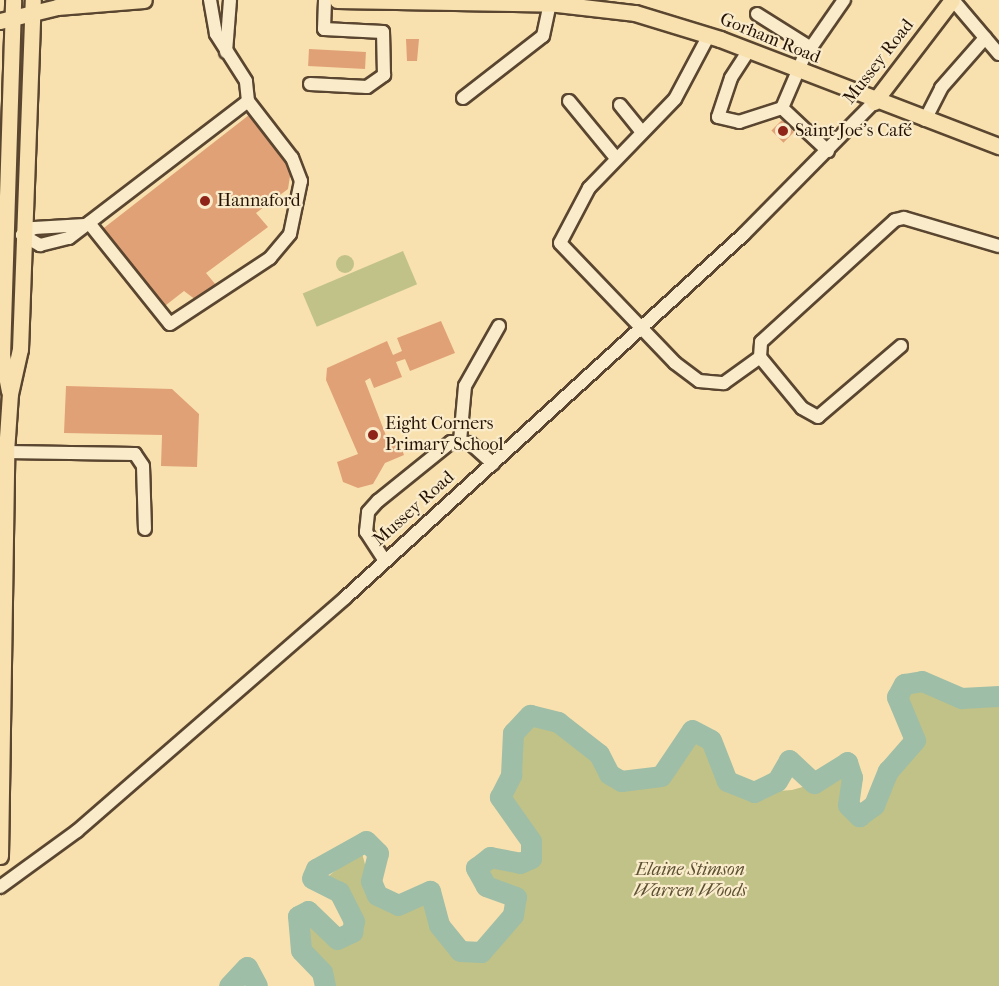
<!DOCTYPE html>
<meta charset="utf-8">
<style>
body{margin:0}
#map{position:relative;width:999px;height:986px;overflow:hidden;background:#f8e1af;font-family:"IM FELL French Canon",serif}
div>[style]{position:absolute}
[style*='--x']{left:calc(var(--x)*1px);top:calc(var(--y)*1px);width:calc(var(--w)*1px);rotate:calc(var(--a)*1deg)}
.green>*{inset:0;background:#c1c288;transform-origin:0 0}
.round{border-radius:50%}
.river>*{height:21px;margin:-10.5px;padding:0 10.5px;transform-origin:10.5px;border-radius:10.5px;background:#9ebea7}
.building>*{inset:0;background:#e1a176;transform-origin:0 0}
.roads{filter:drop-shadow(2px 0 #5a4630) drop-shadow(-2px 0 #5a4630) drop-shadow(0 2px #5a4630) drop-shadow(0 -2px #5a4630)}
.minor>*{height:12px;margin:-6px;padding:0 6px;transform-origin:6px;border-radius:6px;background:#faeccb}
.major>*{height:15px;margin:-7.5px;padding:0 7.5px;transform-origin:7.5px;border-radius:7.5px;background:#f8e1af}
.dots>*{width:16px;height:16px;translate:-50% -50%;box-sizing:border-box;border:3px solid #faeccb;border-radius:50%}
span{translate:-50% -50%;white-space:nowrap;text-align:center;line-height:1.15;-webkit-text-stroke:4.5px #faeccb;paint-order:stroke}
.street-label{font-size:18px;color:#251205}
.poi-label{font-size:18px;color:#251205}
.left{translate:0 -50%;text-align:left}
.park-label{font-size:18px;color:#5c5033;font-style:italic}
</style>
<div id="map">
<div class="green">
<i style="left:403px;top:251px;width:36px;height:109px;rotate:67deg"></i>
<i class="round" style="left:336px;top:255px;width:18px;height:18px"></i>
<i style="clip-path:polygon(918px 685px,960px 703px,999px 704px,999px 986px,330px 986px,325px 966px,305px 951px,301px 930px,307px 921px,329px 935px,349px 936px,360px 929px,348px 896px,323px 881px,361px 849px,373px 895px,385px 907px,403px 908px,427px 898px,435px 927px,455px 954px,473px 957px,491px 949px,521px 915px,524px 900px,487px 875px,483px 862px,526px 864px,540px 853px,535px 833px,511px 803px,521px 731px,529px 721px,555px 725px,624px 786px,648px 785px,666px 775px,692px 734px,704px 738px,729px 781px,750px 793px,792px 790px,827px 780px,842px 768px,851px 810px,870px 816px,885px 801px,892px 773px,920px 744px,921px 731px,905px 704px,908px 687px)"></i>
</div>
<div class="river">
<i style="--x:229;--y:986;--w:26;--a:-47"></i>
<i style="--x:247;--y:967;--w:21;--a:62"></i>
<i style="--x:325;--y:986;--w:14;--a:-102"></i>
<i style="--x:322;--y:972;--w:30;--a:-134"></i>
<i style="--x:301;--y:950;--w:34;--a:-95"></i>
<i style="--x:298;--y:916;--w:11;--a:-27"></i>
<i style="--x:308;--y:911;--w:40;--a:44"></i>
<i style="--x:337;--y:939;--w:17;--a:-25"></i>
<i style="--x:352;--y:932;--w:11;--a:-80"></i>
<i style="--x:354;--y:921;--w:33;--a:-117"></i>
<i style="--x:339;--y:892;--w:30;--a:-153"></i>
<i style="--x:312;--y:878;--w:10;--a:-66"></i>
<i style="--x:316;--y:869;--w:57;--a:-29.2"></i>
<i style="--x:366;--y:841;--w:17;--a:45"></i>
<i style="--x:378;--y:853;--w:29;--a:104"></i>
<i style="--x:371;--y:881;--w:15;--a:67"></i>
<i style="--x:377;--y:895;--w:23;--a:25"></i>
<i style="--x:398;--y:905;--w:35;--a:-24"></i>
<i style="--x:430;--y:891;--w:35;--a:75"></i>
<i style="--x:439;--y:925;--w:33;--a:51"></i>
<i style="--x:460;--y:951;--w:21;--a:3"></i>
<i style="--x:481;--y:952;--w:49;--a:-49.1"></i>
<i style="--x:513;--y:915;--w:18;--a:-81"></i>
<i style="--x:516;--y:897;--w:32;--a:-160"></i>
<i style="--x:486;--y:886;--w:21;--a:-119"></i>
<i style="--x:476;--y:868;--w:18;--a:-38"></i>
<i style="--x:490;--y:857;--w:31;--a:11"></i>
<i style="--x:520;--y:863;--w:12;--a:-24"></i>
<i style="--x:531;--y:858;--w:17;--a:-90"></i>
<i style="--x:531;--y:841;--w:54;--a:-125.2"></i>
<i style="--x:500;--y:797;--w:25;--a:-63"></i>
<i style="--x:511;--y:775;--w:42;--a:-87.3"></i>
<i style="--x:513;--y:733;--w:25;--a:-47"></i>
<i style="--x:530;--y:715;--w:29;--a:14"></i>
<i style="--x:558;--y:722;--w:52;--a:38"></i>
<i style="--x:599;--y:754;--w:22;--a:63"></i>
<i style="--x:609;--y:774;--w:14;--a:30"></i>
<i style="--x:621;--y:781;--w:40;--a:-7.1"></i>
<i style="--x:661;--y:776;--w:55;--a:-56"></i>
<i style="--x:692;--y:730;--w:21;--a:28"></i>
<i style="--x:711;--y:740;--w:44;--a:68.7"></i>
<i style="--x:727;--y:781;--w:29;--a:22"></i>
<i style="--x:754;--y:792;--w:25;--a:-26"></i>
<i style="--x:777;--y:781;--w:24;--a:-60"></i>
<i style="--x:789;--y:760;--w:34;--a:43"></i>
<i style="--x:814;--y:783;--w:39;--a:-32"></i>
<i style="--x:847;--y:762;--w:16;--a:72"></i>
<i style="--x:852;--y:777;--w:28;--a:98"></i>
<i style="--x:848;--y:805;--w:16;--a:45"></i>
<i style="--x:859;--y:816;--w:19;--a:-36"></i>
<i style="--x:874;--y:805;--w:37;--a:-68"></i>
<i style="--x:888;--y:771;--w:41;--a:-48.9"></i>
<i style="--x:915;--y:740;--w:47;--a:-112.7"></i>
<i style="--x:897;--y:697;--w:15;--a:-62"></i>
<i style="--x:904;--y:684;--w:18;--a:-9"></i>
<i style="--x:922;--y:681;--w:43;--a:23.6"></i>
<i style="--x:961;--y:698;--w:38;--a:-3"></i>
</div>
<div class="building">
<i style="clip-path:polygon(406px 39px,419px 39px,417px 61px,407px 61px)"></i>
<i style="left:309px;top:49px;width:57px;height:17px;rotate:3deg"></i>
<i style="clip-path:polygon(249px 115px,291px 170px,288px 189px,256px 213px,268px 227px,206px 273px,216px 285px,196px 300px,184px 291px,161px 309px,100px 231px)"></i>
<i style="left:782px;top:120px;width:17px;height:15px;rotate:45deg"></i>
<i style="clip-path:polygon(441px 321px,455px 353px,410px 371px,405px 359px,396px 362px,402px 377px,374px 388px,370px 378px,365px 381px,390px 446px,399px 442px,404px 455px,385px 463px,373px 484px,358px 488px,343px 482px,337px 462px,358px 454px,326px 380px,327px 368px,387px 341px,393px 355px,402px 351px,397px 338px)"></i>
<i style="clip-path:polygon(66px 386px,172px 389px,199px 414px,197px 467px,161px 466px,162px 435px,64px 433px)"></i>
</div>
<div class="roads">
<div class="minor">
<i style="--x:953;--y:0;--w:71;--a:49.6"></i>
<i style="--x:757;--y:14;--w:64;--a:32.2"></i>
<i style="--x:709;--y:35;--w:72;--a:118"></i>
<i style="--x:675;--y:99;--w:124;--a:134"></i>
<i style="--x:589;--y:188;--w:62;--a:117.8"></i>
<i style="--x:560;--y:243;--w:166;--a:46.2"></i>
<i style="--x:675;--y:363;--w:30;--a:37"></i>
<i style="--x:699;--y:381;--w:25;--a:5"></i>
<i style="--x:724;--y:383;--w:44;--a:-35.8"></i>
<i style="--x:749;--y:50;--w:33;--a:123"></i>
<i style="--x:731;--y:78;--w:41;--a:108.4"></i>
<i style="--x:718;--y:117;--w:22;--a:13"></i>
<i style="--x:739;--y:122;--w:45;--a:-18"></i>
<i style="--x:782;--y:108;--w:63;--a:43.1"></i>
<i style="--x:226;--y:52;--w:52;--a:-85.6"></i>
<i style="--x:310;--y:84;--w:57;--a:3"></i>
<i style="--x:367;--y:87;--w:21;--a:-35"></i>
<i style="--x:384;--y:75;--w:43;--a:-91.3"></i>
<i style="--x:383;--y:32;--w:59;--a:-177.1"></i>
<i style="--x:324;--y:29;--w:29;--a:-88"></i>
<i style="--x:463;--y:98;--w:101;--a:-37.8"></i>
<i style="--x:543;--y:36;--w:34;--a:-78"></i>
<i style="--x:569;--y:101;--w:74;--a:50.5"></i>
<i style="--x:620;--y:105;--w:33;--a:51"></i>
<i style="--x:782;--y:108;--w:53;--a:-66.8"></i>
<i style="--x:803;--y:59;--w:72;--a:-55.2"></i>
<i style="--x:925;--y:120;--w:36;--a:-63"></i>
<i style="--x:941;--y:88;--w:67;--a:-48.7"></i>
<i style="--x:89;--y:223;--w:129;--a:51.3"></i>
<i style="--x:170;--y:324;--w:120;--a:-33.4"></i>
<i style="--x:270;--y:258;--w:31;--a:-50"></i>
<i style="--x:290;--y:234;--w:54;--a:-78.3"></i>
<i style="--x:301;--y:181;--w:25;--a:-111"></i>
<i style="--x:292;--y:158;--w:72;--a:-127.7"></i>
<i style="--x:22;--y:235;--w:21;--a:29"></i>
<i style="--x:40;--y:245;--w:30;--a:-14"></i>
<i style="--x:69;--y:238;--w:225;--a:-37.4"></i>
<i style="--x:248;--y:101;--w:20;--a:-96"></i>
<i style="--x:246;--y:81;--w:56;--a:-122.6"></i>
<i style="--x:216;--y:34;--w:35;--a:-100"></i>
<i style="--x:22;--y:235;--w:14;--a:-30"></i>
<i style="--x:34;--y:228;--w:51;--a:-3.4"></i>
<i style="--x:901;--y:346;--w:109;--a:139.5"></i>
<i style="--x:818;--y:417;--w:18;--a:-151"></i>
<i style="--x:802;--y:408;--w:66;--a:-129.5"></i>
<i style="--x:760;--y:357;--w:15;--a:-86"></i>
<i style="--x:761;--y:342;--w:181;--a:-42.3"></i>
<i style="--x:895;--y:220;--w:9;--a:-13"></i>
<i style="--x:904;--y:218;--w:99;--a:16.4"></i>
<i style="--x:460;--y:441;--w:55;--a:-84.8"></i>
<i style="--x:465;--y:386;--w:69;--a:-60.5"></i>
<i style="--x:6;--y:452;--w:129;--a:0.9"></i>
<i style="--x:135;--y:454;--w:14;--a:56"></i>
<i style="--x:143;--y:466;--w:63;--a:88.2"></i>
<i style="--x:385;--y:561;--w:35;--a:-123"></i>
<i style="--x:366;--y:532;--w:20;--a:-84"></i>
<i style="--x:368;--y:512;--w:15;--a:-48"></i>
<i style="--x:378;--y:501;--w:94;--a:-38.9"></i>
<i style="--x:451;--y:442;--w:19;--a:3"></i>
<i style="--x:470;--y:443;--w:31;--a:42"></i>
<i style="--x:0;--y:887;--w:95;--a:-36"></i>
<i style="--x:77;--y:831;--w:355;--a:-41"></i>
<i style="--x:345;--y:598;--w:540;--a:-42.37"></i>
<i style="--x:744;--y:234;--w:185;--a:-45.4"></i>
</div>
<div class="major">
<i style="--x:337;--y:0;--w:220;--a:1"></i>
<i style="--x:557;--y:4;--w:79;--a:6.6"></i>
<i style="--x:635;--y:13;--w:89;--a:17"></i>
<i style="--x:720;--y:39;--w:299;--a:21"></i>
<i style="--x:0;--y:21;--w:59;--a:-13.8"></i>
<i style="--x:57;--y:7;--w:87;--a:-4.6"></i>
<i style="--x:874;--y:102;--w:128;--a:-52.6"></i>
<i style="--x:9;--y:391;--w:37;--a:-101"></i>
<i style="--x:2;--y:355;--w:355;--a:-88.2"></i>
<i style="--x:0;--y:856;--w:404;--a:-89.1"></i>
<i style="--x:6;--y:452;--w:58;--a:-86.1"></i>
<i style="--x:10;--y:394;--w:46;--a:-77.5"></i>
<i style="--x:20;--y:349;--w:349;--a:-87.9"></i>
</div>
</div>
<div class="dots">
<i style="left:783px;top:131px;background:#8f2418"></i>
<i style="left:205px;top:201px;background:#8f2418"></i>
<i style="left:373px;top:435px;background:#8f2418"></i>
</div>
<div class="street-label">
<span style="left:770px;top:39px;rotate:22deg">Gorham Road</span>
<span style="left:879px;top:62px;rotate:-52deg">Mussey Road</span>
<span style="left:414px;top:509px;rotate:-42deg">Mussey Road</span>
</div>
<div class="poi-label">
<span class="left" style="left:795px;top:131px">Saint Joe's Café</span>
<span class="left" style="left:217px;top:201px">Hannaford</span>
<span class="left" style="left:385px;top:435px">Eight Corners<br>Primary School</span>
</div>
<div class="park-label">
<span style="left:690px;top:881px">Elaine Stimson<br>Warren Woods</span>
</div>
</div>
